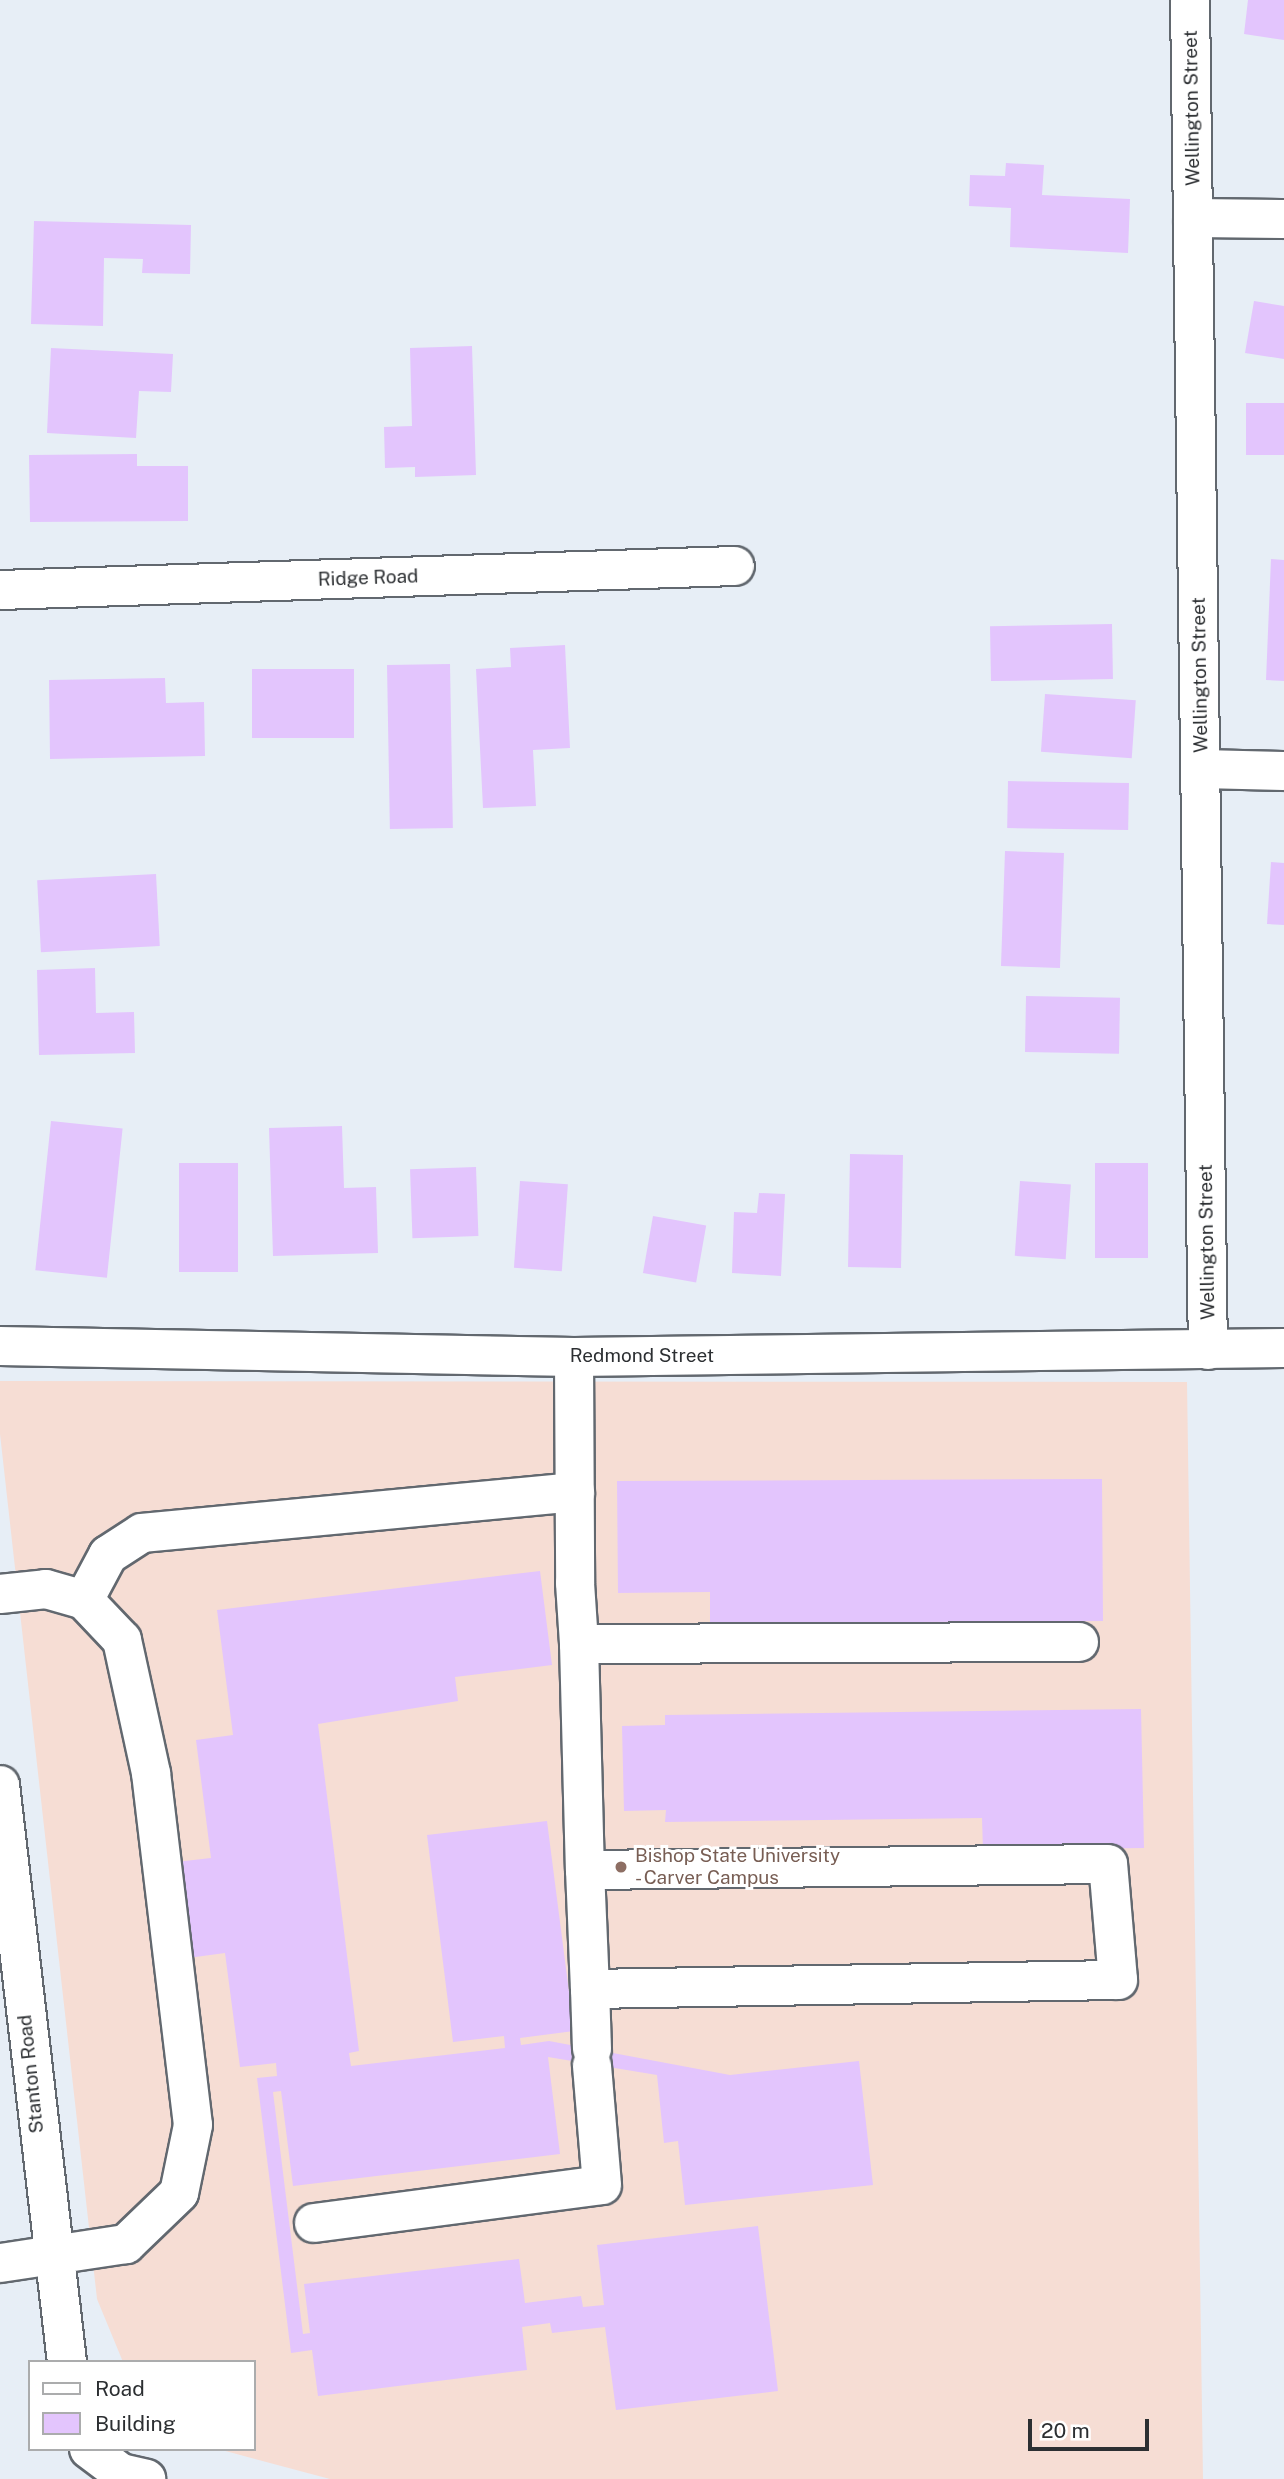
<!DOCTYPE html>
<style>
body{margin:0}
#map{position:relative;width:1284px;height:2479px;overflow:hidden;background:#e7eef6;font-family:"Public Sans",sans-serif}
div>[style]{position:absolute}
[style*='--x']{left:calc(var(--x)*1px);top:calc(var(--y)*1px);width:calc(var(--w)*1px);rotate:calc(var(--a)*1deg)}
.education>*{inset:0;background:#f6ddd4}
.building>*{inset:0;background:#e3c5fd;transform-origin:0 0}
.roads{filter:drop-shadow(2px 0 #62686f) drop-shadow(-2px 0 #62686f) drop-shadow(0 2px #62686f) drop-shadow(0 -2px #62686f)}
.minor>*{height:38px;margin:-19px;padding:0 19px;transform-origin:19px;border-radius:19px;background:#fff}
.dots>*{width:19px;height:19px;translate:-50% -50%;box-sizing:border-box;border:4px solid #fff;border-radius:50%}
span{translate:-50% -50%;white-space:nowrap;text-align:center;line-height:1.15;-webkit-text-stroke:6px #fff;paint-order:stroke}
.street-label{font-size:19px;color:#2c2f32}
.education-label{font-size:19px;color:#785e54}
.left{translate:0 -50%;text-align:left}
.legend{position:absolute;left:28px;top:2360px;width:228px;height:91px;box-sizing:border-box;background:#fff;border:2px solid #abacad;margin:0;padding:9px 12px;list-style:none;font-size:21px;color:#2c2f32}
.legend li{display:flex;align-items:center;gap:14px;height:35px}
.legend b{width:35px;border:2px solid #abacad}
.scale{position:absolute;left:1028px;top:2419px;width:121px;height:32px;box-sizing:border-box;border:4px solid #2c2f32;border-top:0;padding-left:9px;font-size:21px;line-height:24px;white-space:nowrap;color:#2c2f32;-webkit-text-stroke:5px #fff;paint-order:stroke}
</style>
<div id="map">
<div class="education">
<i style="clip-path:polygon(0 1381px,1187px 1382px,1203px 2479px,330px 2479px,218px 2449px,254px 2449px,254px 2362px,123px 2362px,97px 2299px,0 1434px)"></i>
</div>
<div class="building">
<i style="clip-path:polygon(1248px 0,1284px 0,1284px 40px,1244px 34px)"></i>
<i style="clip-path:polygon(1006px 163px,1044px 165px,1042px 195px,1130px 199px,1128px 253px,1010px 247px,1011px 208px,969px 206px,970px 175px,1005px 176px)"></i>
<i style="clip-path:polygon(34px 221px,191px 225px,190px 274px,142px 273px,143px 259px,104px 258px,103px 326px,31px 324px)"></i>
<i style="clip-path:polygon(1254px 301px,1284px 306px,1284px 359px,1245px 353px)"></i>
<i style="clip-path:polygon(472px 346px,476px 475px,415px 477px,415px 467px,385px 468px,384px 427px,412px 426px,410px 348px)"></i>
<i style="clip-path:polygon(51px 348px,173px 354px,171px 392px,139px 391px,136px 438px,47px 433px)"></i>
<i style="left:1246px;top:403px;width:38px;height:52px"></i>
<i style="clip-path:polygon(137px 454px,137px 466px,188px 466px,188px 521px,30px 522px,29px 455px)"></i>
<i style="clip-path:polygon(1271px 559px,1284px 560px,1284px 681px,1266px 680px)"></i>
<i style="left:1112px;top:624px;width:55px;height:122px;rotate:89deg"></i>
<i style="clip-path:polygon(565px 645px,570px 748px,533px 750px,536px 806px,483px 808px,476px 669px,511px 667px,510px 648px)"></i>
<i style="left:450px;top:664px;width:164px;height:63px;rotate:89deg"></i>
<i style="left:354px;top:669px;width:69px;height:102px;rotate:90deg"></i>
<i style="clip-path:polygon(165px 678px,166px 703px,204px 702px,205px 756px,50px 759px,49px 680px)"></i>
<i style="left:1045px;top:694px;width:91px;height:58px;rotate:4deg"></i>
<i style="left:1008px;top:781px;width:121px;height:47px;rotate:1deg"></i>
<i style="left:1005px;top:851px;width:59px;height:115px;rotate:2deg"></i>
<i style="clip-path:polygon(1271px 862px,1284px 863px,1284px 925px,1267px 924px)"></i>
<i style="left:156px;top:874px;width:72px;height:119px;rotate:87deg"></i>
<i style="clip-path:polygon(95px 968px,96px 1013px,134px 1012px,135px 1053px,39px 1055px,37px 970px)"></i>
<i style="left:1026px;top:996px;width:94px;height:56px;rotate:1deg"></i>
<i style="left:51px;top:1121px;width:72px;height:150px;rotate:6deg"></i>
<i style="clip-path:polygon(342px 1126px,344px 1188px,376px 1187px,378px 1253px,273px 1256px,269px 1128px)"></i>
<i style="left:850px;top:1154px;width:53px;height:113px;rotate:1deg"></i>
<i style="left:179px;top:1163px;width:59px;height:109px"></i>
<i style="left:1095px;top:1163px;width:53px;height:95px"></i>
<i style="left:476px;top:1167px;width:69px;height:66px;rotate:88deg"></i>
<i style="left:520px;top:1181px;width:48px;height:87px;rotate:4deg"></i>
<i style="left:1020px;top:1181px;width:51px;height:75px;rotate:4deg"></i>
<i style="clip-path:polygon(759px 1193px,785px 1194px,781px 1276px,732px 1273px,734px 1212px,757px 1213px)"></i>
<i style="left:653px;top:1216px;width:54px;height:58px;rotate:10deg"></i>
<i style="clip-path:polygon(1102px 1479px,1103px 1621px,710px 1623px,710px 1592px,618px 1593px,617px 1481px)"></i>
<i style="clip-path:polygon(540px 1571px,552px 1665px,455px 1677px,458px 1701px,318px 1724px,359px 2051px,349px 2053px,351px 2066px,505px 2048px,504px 2036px,453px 2042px,427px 1835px,547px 1821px,574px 2031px,520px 2038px,521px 2045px,549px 2041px,730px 2075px,859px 2061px,873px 2185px,685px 2205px,678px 2141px,664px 2143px,657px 2075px,548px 2057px,560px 2154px,293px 2186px,281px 2091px,273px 2092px,303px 2334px,310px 2333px,304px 2284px,519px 2259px,525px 2303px,581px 2296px,583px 2307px,604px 2305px,597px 2245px,758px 2226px,778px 2391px,616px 2410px,605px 2327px,552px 2333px,550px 2323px,522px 2327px,527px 2370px,318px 2396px,312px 2350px,291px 2353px,257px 2078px,277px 2076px,276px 2063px,240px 2067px,225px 1953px,188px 1958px,176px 1862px,211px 1858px,196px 1740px,233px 1735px,217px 1610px)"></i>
<i style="clip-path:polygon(1141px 1709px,1144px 1848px,983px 1850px,982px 1818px,665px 1822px,666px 1810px,624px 1811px,622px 1726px,665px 1725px,665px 1715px)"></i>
</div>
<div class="roads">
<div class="minor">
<i style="--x:1190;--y:0;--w:1350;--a:89.24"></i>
<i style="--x:1193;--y:218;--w:91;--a:0.6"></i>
<i style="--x:0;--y:590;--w:735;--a:-1.87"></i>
<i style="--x:1201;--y:769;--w:83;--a:1.4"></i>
<i style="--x:0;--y:1346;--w:574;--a:1.1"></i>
<i style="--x:574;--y:1357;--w:710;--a:-0.73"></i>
<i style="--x:574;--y:1357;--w:226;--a:89.7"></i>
<i style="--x:575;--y:1583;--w:61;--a:86.2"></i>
<i style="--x:579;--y:1644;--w:226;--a:88.5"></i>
<i style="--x:585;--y:1870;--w:119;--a:87.6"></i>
<i style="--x:590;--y:1989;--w:528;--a:-0.98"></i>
<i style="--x:1118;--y:1980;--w:116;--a:-94.9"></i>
<i style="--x:1108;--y:1864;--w:523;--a:179.34"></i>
<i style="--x:0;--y:1594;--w:46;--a:-6.2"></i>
<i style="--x:46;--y:1589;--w:40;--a:16"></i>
<i style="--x:84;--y:1600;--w:55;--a:46.5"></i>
<i style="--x:122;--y:1640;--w:136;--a:77.7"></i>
<i style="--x:151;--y:1773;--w:354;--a:83.2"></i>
<i style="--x:193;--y:2125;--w:69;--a:101.6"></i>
<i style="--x:179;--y:2193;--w:74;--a:136.1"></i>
<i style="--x:126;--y:2244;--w:127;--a:171.4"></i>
<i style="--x:84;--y:1600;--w:51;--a:-61.9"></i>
<i style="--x:108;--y:1555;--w:40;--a:-32.9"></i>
<i style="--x:142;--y:1533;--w:435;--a:-5.4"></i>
<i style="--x:579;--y:1644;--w:500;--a:-0.23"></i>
<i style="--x:0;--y:1785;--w:581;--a:83.38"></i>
<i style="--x:590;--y:1989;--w:60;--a:88.1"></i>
<i style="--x:314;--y:2223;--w:290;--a:-7.5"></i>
<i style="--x:602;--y:2185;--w:120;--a:-94.8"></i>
<i style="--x:89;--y:2449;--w:40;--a:37"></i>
<i style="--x:121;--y:2473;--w:26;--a:13"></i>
</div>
</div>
<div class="dots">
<i style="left:621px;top:1867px;background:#8d6e63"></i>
</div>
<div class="street-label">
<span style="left:1192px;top:108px;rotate:-91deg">Wellington Street</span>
<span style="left:368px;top:578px;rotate:-2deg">Ridge Road</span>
<span style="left:1200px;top:675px;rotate:-91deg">Wellington Street</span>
<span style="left:1207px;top:1242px;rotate:-91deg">Wellington Street</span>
<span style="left:642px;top:1356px">Redmond Street</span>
<span style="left:31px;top:2074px;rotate:-96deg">Stanton Road</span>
</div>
<div class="education-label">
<span class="left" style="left:635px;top:1867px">Bishop State University<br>- Carver Campus</span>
</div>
<ul class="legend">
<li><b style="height:9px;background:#fff"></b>Road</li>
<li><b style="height:19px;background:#e3c5fd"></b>Building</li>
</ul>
<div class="scale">20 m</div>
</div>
